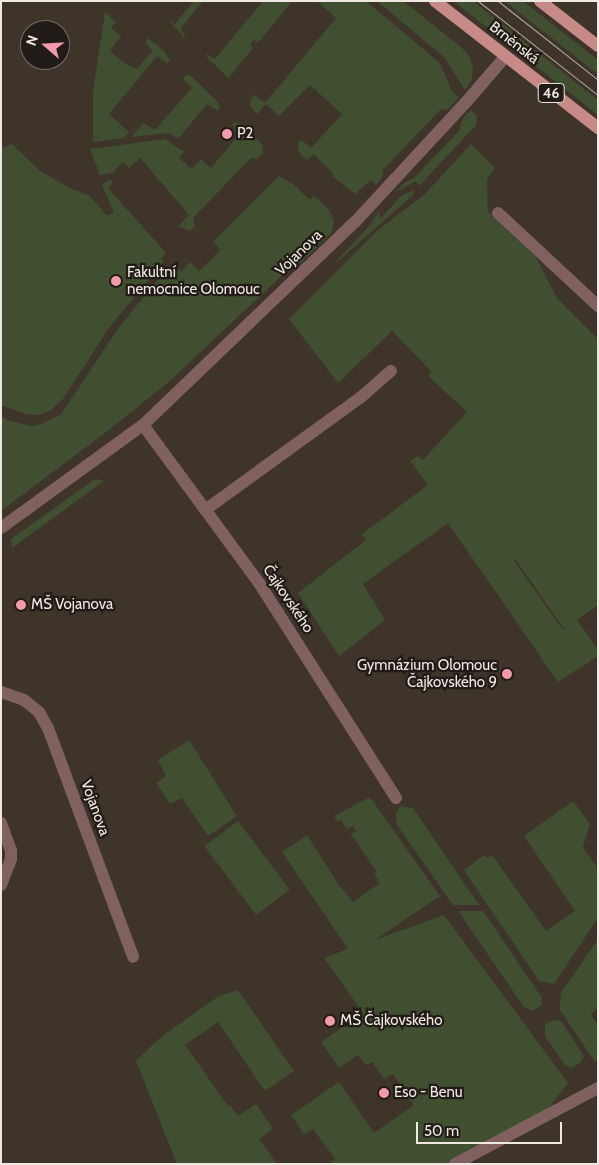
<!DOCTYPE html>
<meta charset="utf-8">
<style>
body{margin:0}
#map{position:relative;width:599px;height:1165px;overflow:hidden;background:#3e3429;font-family:Cabin,sans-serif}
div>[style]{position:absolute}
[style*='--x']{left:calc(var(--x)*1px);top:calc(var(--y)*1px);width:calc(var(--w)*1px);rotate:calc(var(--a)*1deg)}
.green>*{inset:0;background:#3f4f2f;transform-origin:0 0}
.minor>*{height:12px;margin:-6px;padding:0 6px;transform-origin:6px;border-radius:6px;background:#80615f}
.major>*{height:12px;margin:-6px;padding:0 6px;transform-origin:6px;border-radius:6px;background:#c78a86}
.tram>*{height:1px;margin:-0.5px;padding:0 0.5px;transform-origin:0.5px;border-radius:0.5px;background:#b0a8a0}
.dots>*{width:14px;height:14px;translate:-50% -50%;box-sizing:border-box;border:2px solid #211c17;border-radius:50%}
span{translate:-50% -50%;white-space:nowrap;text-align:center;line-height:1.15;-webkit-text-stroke:4.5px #211c17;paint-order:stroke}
.shield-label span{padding:1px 4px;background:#211c17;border:1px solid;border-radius:4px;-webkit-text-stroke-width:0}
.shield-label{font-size:14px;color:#f0e9e2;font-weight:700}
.street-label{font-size:15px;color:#f0e9e2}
.poi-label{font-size:15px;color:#f0e9e2}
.left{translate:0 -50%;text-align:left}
.right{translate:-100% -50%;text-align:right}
.frame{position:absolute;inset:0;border:2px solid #f0e9e2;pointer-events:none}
.north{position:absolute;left:20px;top:20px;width:50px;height:50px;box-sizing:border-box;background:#211c17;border:1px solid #746e68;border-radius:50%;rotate:289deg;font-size:14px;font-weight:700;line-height:20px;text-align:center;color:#f0e9e2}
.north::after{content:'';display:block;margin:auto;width:18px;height:22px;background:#f39aaa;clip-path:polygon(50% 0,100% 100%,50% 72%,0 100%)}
.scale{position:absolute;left:416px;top:1122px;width:146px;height:22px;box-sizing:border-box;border:2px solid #f0e9e2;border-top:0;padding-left:6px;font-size:15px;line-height:18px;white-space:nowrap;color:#f0e9e2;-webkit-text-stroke:4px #211c17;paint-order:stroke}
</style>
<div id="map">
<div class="green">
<i style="clip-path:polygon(194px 1px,203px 1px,180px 29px,185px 35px,183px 36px,168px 20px,175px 24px)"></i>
<i style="clip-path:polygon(263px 1px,292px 1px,258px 43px,254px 40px,250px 45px,253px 48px,229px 77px,234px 84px,207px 57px,206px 54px,215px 59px)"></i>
<i style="clip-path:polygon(317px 1px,366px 1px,440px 63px,452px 91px,459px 97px,448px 109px,440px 110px,383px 170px,383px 176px,376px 185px,371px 180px,355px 194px,332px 176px,333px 174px,314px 154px,307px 160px,298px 151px,299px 141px,303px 141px,311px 148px,342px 114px,310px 85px,279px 116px,266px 104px,257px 114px,249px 104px,254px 95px,265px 103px,336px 18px)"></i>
<i style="clip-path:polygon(377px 1px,403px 1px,461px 47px,469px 56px,473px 68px,472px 80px,467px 88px,465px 90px,444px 57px)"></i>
<i style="clip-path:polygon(453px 1px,473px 1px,598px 100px,598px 115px)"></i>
<i style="clip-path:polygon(504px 1px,523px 1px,598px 60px,598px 74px)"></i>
<i style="clip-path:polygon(105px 12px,116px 22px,111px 28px,121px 36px,110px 51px,124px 63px,137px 69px,153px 50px,145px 43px,148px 38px,165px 52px,170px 61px,167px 63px,157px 56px,109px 114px,129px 132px,124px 138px,93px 142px,93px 92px)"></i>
<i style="clip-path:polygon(186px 75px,191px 76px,218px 102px,220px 106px,218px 111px,207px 104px,178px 139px,169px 133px,131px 137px,144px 123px,155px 130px,192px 88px,183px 79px)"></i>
<i style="clip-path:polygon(471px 110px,477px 116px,476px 125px,465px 137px,419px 186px,416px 181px,395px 193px,404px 183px,414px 178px,459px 131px,463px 118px)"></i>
<i style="clip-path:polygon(234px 122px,241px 124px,260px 142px,263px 146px,263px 154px,257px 159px,251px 158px,193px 218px,195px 226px,190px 231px,178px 226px,189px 215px,140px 158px,129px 168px,123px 162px,112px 173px,100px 175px,90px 149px,165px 139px,184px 152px,179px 158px,192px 169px,201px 159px,211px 168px,241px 132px,232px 125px)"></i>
<i style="clip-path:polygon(12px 144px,40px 171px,70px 188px,90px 196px,107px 216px,114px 212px,102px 185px,110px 179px,113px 183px,108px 188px,166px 253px,161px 259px,164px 261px,109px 328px,63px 399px,51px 410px,40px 415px,25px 414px,1px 405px,1px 148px)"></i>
<i style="clip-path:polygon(471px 144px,495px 168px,487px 179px,488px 212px,536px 257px,557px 298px,598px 339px,598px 605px,564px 629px,516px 560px,514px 561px,563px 630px,577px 620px,598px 650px,598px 656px,558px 682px,448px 523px,363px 584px,385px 620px,339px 656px,298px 593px,366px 540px,362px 534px,428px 485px,410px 461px,418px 456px,423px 460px,467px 412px,428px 376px,431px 371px,392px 331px,338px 383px,289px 319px,378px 230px,424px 195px)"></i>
<i style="clip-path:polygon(279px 176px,293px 184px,310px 200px,314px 196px,330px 211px,334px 222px,332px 232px,301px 263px,294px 264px,171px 380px,109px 430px,1px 511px,1px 416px,10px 421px,32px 426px,41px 424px,61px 414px,117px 330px,154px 284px,173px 264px,181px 272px,190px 262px,199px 271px,221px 250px,213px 242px)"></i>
<i style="clip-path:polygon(412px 191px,414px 191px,413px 195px,329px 269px,371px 224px,379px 211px,380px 219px,402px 195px)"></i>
<i style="clip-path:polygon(95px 479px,104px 481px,12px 548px,11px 539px)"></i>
<i style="clip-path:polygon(189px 740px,237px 816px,208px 836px,182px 798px,170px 804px,156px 783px,166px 776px,158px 760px)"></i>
<i style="clip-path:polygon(370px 797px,440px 896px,375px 940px,444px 915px,568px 1083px,540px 1119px,455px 1164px,329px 1164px,335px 1159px,313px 1129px,304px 1134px,291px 1115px,339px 1082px,374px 1133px,414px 1105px,393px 1074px,384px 1079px,372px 1062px,366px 1065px,358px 1055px,339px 1068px,321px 1042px,363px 1013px,324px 958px,348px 949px,282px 852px,307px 835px,339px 885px,353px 902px,380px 883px,374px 874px,377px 872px,351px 834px,356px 831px,353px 826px,347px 829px,341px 820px,338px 822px,334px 816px)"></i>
<i style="clip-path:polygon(573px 801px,590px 824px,583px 847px,598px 869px,598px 918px,554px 984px,539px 981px,464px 870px,484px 855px,487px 858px,492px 855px,546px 931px,575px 911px,524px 836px)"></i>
<i style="clip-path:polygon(400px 806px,413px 808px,479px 905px,453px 905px,397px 825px,396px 813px)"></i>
<i style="left:238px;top:821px;width:86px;height:42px;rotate:53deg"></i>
<i style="clip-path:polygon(458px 911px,483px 911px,542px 998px,541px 1005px,533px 1011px,524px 1007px)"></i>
<i style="clip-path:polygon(598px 939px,598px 1008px,591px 1014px,598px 1026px,598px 1060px,595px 1062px,560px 1010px,560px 1004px,561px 993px)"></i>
<i style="clip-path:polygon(238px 990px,294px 1071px,265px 1091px,218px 1022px,185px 1045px,228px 1106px,230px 1105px,238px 1116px,256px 1104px,273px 1129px,259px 1139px,277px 1164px,177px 1164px,136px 1061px,162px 1036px,219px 996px)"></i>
<i style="clip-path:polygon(554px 1020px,561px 1021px,584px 1056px,580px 1063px,571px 1068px,564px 1064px,545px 1036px,545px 1024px)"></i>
</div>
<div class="minor">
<i style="--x:498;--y:213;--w:137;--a:42.9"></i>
<i style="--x:143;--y:425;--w:196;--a:53.7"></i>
<i style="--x:259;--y:583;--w:255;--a:57.5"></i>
<i style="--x:205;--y:510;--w:191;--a:-35.9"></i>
<i style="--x:360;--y:398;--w:41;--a:-41.1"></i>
<i style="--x:1;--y:528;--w:175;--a:-36"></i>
<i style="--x:143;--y:425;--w:295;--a:-43.8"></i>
<i style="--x:356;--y:221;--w:165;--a:-47.2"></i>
<i style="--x:468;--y:100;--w:57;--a:-49.3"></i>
<i style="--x:1;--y:692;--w:24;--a:19"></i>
<i style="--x:24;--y:700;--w:19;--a:39"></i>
<i style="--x:39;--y:712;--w:18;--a:61"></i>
<i style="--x:48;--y:728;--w:244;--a:69.6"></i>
<i style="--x:1;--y:823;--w:30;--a:70"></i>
<i style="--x:11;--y:851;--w:8;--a:90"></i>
<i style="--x:11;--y:859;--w:28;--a:111"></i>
<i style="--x:455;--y:1164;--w:162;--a:-28"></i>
</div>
<div class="major">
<i style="--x:435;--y:1;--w:207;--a:37.9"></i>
<i style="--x:540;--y:1;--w:73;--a:37.8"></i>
</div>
<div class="tram">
<i style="--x:478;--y:1;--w:152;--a:38.1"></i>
<i style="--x:498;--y:1;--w:127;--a:38.3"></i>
</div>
<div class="dots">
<i style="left:227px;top:134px;background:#f39aaa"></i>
<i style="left:116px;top:281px;background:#f39aaa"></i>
<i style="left:21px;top:605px;background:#f39aaa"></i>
<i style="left:507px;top:674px;background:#f39aaa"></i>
<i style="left:330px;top:1021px;background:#f39aaa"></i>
<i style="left:384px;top:1093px;background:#f39aaa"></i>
</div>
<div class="shield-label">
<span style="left:551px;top:93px">46</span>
</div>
<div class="street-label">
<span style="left:514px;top:43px;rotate:38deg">Brněnská</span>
<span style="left:299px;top:253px;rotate:-44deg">Vojanova</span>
<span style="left:288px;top:599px;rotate:56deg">Čajkovského</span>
<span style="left:95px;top:808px;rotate:70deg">Vojanova</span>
</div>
<div class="poi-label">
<span class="left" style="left:237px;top:134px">P2</span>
<span class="left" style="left:127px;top:281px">Fakultní<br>nemocnice Olomouc</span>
<span class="left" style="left:31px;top:605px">MŠ Vojanova</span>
<span class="right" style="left:497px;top:674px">Gymnázium Olomouc<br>Čajkovského 9</span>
<span class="left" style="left:340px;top:1021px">MŠ Čajkovského</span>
<span class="left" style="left:394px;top:1093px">Eso - Benu</span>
</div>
<div class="frame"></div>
<div class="north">N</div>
<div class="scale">50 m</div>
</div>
